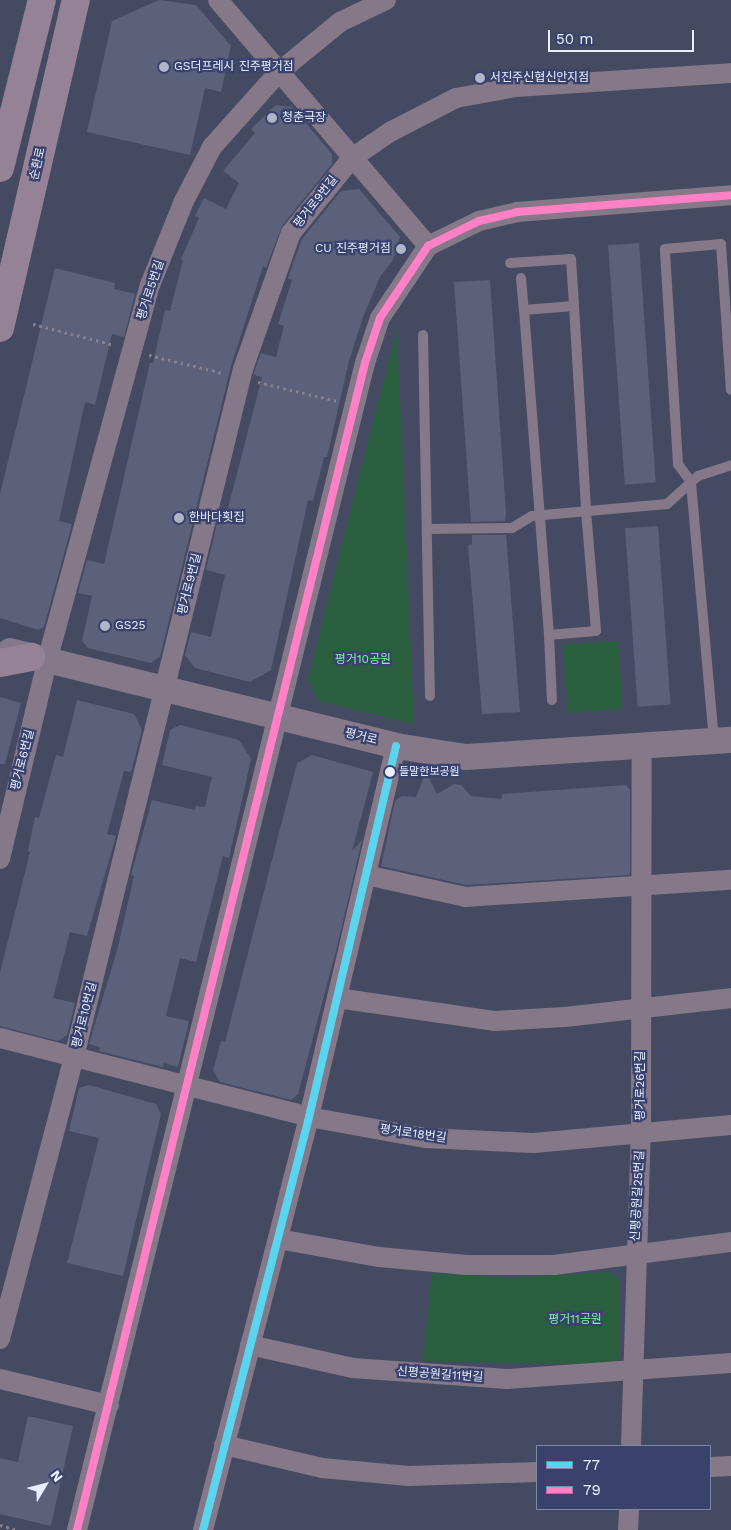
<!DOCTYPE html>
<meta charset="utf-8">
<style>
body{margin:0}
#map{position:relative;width:731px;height:1530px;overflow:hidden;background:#444a61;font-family:"Work Sans","Noto Sans KR",sans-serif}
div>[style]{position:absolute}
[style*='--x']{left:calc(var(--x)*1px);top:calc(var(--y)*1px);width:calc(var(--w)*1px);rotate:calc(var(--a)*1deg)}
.green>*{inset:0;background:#295f3f;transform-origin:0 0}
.building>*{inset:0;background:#5c617b;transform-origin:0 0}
.path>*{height:3px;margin-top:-1.5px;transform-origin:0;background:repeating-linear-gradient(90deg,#87808e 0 2.5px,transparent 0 6.5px)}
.service>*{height:10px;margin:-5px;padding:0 5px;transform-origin:5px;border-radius:5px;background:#857888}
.minor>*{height:20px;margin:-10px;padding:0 10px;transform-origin:10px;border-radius:10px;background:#857888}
.tertiary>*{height:26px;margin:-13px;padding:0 13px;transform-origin:13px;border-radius:13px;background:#857888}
.primary>*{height:28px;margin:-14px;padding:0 14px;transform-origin:14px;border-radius:14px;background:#968297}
.bus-1>*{height:8px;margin:-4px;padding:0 4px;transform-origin:4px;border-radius:4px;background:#5ad5f0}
.bus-2>*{height:8px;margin:-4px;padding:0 4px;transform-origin:4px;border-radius:4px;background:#ff80c5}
.dots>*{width:14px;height:14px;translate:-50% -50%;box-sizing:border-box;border:2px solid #38426d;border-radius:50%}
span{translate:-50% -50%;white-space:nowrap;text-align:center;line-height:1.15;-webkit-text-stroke:4.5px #38426d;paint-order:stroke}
.bus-label{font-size:11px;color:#eaefff}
.left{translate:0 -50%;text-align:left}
.poi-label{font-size:12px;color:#eaefff}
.right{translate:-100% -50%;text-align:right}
.street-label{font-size:12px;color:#eaefff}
.park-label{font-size:12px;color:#7df7a3}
.legend{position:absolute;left:536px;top:1445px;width:175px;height:65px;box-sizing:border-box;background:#38426d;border:1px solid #7f87a7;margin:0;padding:6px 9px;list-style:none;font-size:15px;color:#eaefff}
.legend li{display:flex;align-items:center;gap:10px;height:25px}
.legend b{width:25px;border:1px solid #7f87a7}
.north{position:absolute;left:20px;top:1460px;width:50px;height:50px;-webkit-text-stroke:4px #38426d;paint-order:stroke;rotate:53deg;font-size:14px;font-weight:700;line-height:20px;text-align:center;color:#eaefff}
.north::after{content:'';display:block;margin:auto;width:18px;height:22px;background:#eaefff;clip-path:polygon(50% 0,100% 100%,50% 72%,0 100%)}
.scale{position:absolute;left:548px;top:30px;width:146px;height:22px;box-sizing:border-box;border:2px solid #eaefff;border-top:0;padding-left:6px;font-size:15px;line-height:18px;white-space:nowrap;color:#eaefff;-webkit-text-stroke:4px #38426d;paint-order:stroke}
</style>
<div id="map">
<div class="green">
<i style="clip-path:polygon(397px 329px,414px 724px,319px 701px,308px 680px)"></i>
<i style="left:618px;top:641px;width:68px;height:55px;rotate:86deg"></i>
<i style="clip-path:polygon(609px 1272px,620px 1279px,620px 1358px,608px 1365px,423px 1361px,432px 1273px,513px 1278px)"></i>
</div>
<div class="building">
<i style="clip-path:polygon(159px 0,196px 5px,231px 46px,221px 92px,205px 88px,190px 155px,87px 132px,112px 21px)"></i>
<i style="clip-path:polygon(276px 105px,292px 107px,332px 154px,332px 164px,282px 226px,266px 268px,263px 266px,231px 366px,160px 657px,151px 663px,88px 648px,82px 641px,92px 596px,78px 593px,87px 560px,104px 564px,150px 363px,153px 363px,165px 310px,170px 311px,183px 260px,181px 259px,199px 218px,195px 216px,204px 198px,226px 209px,239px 183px,223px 171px,255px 133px,251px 129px)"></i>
<i style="clip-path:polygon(359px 189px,400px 237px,393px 260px,380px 277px,363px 317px,349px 361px,327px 457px,324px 457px,313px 501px,308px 500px,271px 670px,250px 682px,195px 668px,185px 655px,191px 632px,211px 637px,225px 575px,206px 570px,220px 511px,227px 512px,262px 377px,254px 375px,254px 372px,261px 353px,276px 357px,284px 326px,278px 324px,292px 280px,288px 278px,302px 239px,341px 191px)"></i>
<i style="left:639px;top:243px;width:240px;height:31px;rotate:86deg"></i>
<i style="clip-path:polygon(55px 268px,115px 283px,114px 289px,135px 294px,124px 337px,112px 334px,95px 405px,85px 402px,59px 521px,72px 524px,44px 627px,38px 630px,0 618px,0 494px)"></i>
<i style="clip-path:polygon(490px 280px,506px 513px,505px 521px,471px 522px,454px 282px)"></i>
<i style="left:658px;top:526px;width:179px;height:33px;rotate:86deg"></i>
<i style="clip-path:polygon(472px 535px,506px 535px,520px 712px,482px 714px,468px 545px,472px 544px)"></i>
<i style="clip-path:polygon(0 697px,21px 703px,5px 764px,0 764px)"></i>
<i style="clip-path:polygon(77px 700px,134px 714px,142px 730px,131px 772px,124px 771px,107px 834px,116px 836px,87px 936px,70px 932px,53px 998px,75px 1003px,67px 1035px,58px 1041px,0 1026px,0 973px,30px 852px,28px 851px,35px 817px,39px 818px,56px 755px,63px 757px)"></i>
<i style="clip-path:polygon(180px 725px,239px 740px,251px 759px,229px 858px,223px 856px,196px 962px,180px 958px,166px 1016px,189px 1021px,178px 1067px,164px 1063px,163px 1067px,99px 1051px,100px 1047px,89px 1044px,118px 947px,134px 876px,131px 875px,152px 800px,195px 810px,196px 806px,205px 807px,212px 777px,162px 765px,170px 730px)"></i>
<i style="clip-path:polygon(312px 755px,373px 772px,352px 851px,362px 840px,337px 947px,298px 1094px,291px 1100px,220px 1082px,213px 1070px,221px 1041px,225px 1042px,297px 763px)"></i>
<i style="clip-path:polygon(426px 772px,437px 794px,454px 784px,461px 785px,471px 796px,502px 799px,502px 794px,626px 785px,630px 790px,630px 875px,466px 885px,381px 866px,395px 801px,402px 796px,416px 797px)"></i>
<i style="clip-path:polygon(89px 1085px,156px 1104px,161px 1114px,123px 1276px,67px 1263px,99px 1138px,69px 1131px,79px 1088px)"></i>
<i style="clip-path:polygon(28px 1416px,73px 1426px,51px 1526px,0 1514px,0 1458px,18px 1462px)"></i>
</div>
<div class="path">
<i style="--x:33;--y:324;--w:84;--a:14.5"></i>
<i style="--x:149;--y:355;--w:76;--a:13.7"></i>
<i style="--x:258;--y:382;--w:81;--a:13.5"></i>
<i style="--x:0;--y:1525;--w:18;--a:16"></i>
</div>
<div class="service">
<i style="--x:510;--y:263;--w:61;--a:-3.8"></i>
<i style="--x:571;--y:259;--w:47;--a:86.3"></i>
<i style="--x:574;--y:306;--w:205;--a:86.6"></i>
<i style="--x:586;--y:511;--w:120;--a:85.2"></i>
<i style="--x:596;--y:631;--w:47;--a:175.1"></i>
<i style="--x:549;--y:635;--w:326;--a:-94.4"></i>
<i style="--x:524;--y:310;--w:50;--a:-4.6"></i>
<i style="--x:521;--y:278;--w:32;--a:85"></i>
<i style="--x:423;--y:335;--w:361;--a:88.9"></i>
<i style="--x:427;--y:529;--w:85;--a:-0.7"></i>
<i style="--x:512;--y:528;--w:23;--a:-31"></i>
<i style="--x:532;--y:516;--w:136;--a:-5.1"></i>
<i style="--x:667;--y:504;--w:42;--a:-42.1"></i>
<i style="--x:698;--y:476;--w:35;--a:-18"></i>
<i style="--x:549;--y:635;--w:65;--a:87.4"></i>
<i style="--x:714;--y:741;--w:260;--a:-95.1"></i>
<i style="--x:691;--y:482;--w:22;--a:-126"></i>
<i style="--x:678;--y:464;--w:215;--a:-93.5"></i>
<i style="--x:665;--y:249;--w:56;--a:-5.1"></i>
<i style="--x:721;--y:244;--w:146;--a:86.1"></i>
</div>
<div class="minor">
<i style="--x:218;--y:0;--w:323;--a:49.5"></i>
<i style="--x:0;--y:859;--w:204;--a:-76.6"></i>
<i style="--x:47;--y:661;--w:390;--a:-74.7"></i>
<i style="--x:150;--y:285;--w:91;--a:-68"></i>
<i style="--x:184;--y:201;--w:61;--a:-62.6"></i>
<i style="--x:212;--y:147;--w:101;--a:-48.2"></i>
<i style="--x:279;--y:72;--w:79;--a:-39.3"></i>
<i style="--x:340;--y:22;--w:51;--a:-25.6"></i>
<i style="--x:366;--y:875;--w:101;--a:12.5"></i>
<i style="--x:465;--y:897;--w:267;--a:-3.7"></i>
<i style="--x:337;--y:998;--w:160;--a:8.3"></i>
<i style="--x:495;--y:1021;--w:70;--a:-3.3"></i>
<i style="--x:565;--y:1017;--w:167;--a:-6.5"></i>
<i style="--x:0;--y:1038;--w:319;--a:14.3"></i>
<i style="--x:309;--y:1117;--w:119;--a:10.2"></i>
<i style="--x:426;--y:1138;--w:108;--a:2.7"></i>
<i style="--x:534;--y:1143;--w:198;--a:-5.2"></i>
<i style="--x:278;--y:1239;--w:103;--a:10.1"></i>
<i style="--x:379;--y:1257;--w:88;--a:5.2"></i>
<i style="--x:467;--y:1265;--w:87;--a:0"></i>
<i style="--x:554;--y:1265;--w:178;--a:-7.4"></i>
<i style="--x:0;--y:1339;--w:292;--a:-75.3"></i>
<i style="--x:74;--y:1057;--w:708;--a:-76.2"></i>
<i style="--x:243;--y:369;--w:144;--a:-70.6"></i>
<i style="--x:291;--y:233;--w:97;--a:-50.9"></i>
<i style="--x:352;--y:158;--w:46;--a:-34.4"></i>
<i style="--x:390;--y:132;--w:74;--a:-27.3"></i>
<i style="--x:456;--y:98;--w:61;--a:-10.4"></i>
<i style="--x:516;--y:87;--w:215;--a:-3.7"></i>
<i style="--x:250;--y:1345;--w:106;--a:12.6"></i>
<i style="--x:353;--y:1368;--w:154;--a:4.1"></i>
<i style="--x:507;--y:1379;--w:225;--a:-4.1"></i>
<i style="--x:0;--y:1379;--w:112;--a:13.4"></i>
<i style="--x:224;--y:1445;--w:101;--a:13.2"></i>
<i style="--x:322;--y:1468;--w:87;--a:5.3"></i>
<i style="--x:409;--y:1476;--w:128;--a:-1.8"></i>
<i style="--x:631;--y:1446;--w:312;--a:-88.2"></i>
<i style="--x:641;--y:1134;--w:386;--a:-89.9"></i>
<i style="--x:710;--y:1467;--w:21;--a:-3"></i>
<i style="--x:77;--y:1530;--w:1202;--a:-76.14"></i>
<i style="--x:365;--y:363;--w:47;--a:-71.6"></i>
<i style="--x:380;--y:318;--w:87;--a:-56.3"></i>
<i style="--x:428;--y:246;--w:57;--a:-26.1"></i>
<i style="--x:479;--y:221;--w:39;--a:-13"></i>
<i style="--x:517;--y:212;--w:215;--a:-4.5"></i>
<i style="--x:203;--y:1530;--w:426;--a:-75.6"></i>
<i style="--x:309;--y:1117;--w:381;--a:-76.8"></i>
<i style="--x:628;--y:1530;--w:21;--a:-87"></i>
</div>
<div class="tertiary">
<i style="--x:10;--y:651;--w:398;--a:13.8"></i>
<i style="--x:396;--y:746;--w:71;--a:8.9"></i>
<i style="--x:466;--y:757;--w:266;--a:-3.7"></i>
</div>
<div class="primary">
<i style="--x:0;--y:168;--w:173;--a:-76"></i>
<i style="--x:0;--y:328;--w:337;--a:-77"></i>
<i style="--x:0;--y:663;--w:32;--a:-11"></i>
</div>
<div class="bus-1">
<i style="--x:203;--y:1530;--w:426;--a:-75.6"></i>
<i style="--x:309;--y:1117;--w:381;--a:-76.8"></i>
</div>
<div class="bus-2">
<i style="--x:77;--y:1530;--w:1202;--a:-76.14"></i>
<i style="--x:365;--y:363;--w:47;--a:-71.6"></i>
<i style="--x:380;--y:318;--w:87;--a:-56.3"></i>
<i style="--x:428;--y:246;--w:57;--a:-26.1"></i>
<i style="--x:479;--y:221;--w:39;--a:-13"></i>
<i style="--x:517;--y:212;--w:215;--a:-4.5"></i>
</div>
<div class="dots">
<i style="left:164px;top:67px;background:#b0b5c8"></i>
<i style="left:480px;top:78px;background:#b0b5c8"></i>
<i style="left:272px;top:118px;background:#b0b5c8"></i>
<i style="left:401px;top:249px;background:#b0b5c8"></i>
<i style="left:179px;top:518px;background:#b0b5c8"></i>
<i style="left:105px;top:626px;background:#b0b5c8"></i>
<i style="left:390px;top:772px;background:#eaefff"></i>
</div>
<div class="bus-label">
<span class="left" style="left:399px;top:772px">들말한보공원</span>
</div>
<div class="poi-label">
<span class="left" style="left:174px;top:67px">GS더프레시 진주평거점</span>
<span class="left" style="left:490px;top:78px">서진주신협신안지점</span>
<span class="left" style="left:282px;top:118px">청춘극장</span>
<span class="right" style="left:391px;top:249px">CU 진주평거점</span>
<span class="left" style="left:189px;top:518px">한바다횟집</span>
<span class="left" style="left:115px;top:626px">GS25</span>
</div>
<div class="street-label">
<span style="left:38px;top:164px;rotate:-77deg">순환로</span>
<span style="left:316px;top:202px;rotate:-52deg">평거로9번길</span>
<span style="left:151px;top:290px;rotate:-72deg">평거로5번길</span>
<span style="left:190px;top:584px;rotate:-76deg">평거로9번길</span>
<span style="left:361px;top:737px;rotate:14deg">평거로</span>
<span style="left:23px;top:760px;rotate:-76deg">평거로6번길</span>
<span style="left:85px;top:1015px;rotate:-76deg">평거로10번길</span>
<span style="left:641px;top:1086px;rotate:-90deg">평거로26번길</span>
<span style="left:413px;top:1134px;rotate:8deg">평거로18번길</span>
<span style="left:638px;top:1196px;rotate:-87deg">신평공원길25번길</span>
<span style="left:440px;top:1375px;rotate:4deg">신평공원길11번길</span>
</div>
<div class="park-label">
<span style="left:363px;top:660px">평거10공원</span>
<span style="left:575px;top:1320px">평거11공원</span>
</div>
<ul class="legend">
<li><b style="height:6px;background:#5ad5f0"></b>77</li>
<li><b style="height:6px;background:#ff80c5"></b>79</li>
</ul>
<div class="north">N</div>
<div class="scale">50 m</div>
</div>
